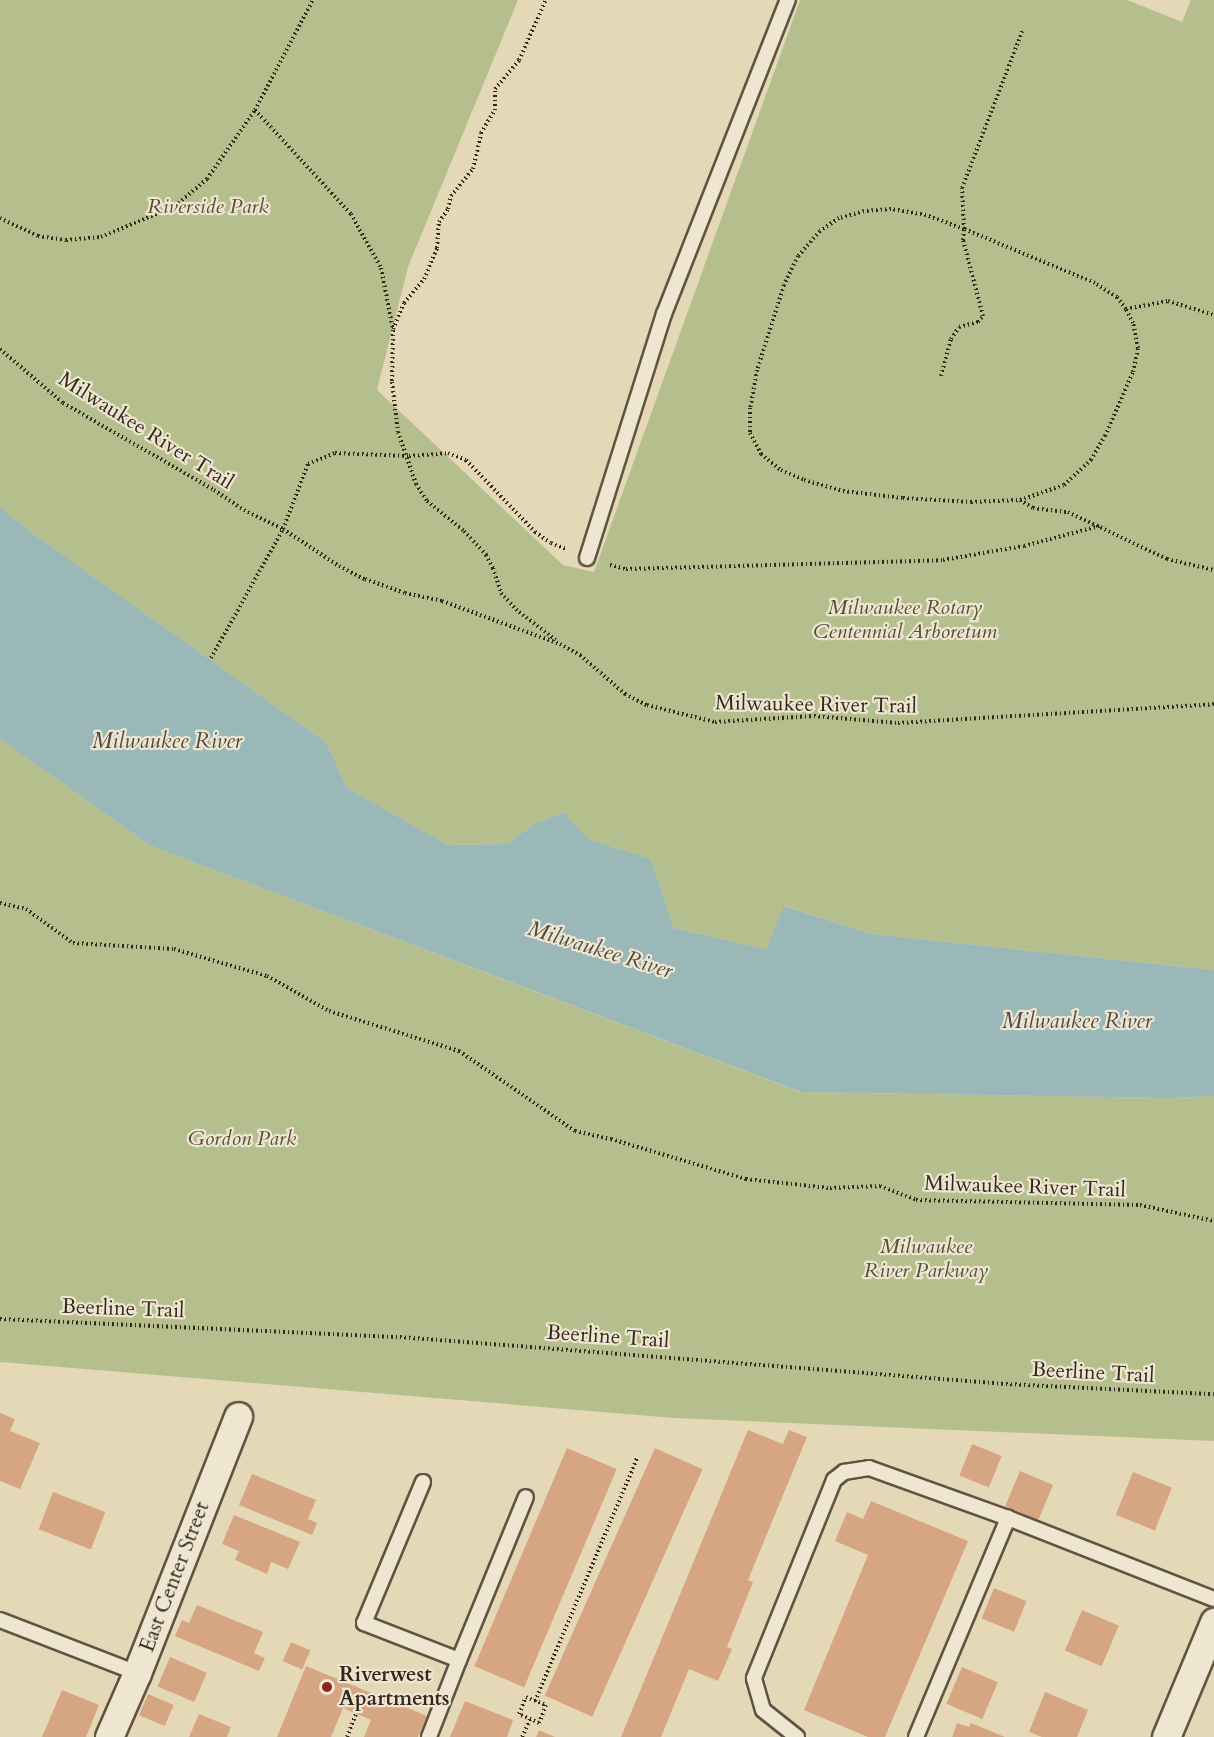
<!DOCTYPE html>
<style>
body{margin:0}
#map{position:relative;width:1214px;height:1737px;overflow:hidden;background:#e5d8b6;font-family:Cardo,serif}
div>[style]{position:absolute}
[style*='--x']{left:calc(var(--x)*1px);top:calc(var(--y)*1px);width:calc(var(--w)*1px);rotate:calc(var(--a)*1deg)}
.green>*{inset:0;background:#b5bf8e}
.water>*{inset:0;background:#99b8b7}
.building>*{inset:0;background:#d6a683;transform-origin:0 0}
.path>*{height:4px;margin-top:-2px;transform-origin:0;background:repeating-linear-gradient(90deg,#35271c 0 1.5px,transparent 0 4.5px)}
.roads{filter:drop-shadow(2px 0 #615342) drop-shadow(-2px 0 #615342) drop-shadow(0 2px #615342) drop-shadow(0 -2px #615342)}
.lane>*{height:14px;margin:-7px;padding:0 7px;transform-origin:7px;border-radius:7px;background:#eee6d0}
.street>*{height:27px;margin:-13.5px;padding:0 13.5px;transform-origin:13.5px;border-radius:13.5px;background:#eee6d0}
.dots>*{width:16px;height:16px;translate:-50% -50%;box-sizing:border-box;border:3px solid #eee6d0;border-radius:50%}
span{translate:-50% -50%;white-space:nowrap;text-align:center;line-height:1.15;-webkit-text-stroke:4.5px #eee6d0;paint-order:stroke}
.park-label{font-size:21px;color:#554d38;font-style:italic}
.street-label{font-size:21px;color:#35271c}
.poi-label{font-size:21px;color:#35271c;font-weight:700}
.left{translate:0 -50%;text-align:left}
.water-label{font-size:22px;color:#4e4b43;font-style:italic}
</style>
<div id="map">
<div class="green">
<i style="clip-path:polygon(0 0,518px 0,408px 267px,377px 390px,563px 565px,594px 572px,800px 0,1127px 0,1182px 22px,1191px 0,1214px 0,1214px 970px,872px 934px,785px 906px,766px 949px,674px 928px,651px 859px,588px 839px,564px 812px,534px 824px,507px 844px,448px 845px,347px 788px,327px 743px,35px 535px,0 507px)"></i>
<i style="clip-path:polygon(0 739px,151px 846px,800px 1092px,1172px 1098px,1214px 1096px,1214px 1441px,674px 1418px,0 1362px)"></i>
</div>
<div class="water">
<i style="clip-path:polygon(0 507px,35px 535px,327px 743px,347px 788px,448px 845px,507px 844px,534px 824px,564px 812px,588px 839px,651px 859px,674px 928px,766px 949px,784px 906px,872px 934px,1214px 970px,1214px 1096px,1172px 1098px,801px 1092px,151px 846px,0 739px)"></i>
</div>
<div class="building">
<i style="clip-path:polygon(0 1413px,15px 1419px,10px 1431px,40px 1443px,20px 1489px,0 1481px)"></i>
<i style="clip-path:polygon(748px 1430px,783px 1444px,789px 1430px,807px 1437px,748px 1580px,753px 1582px,727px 1647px,732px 1649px,718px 1681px,689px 1669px,661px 1737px,621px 1737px)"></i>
<i style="left:972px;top:1444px;width:32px;height:34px;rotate:22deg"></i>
<i style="left:567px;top:1448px;width:54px;height:237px;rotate:23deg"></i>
<i style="left:655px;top:1448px;width:52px;height:271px;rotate:24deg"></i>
<i style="left:1020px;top:1471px;width:36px;height:38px;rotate:23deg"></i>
<i style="left:1133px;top:1472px;width:42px;height:46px;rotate:22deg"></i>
<i style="clip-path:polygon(252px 1474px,316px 1500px,308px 1519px,317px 1523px,312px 1535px,239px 1505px)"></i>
<i style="left:53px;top:1492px;width:56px;height:40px;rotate:21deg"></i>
<i style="clip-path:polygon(871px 1501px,968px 1541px,885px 1737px,868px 1737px,804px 1710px,868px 1555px,835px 1541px,847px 1512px,863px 1519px)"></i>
<i style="clip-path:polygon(234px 1515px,300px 1542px,288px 1569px,271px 1562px,267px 1574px,235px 1560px,239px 1551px,222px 1544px)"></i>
<i style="left:994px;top:1588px;width:35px;height:33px;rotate:22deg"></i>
<i style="clip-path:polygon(197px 1605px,263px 1632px,254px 1653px,265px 1658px,259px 1671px,175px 1636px,182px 1620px,189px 1623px)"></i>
<i style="left:1082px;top:1610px;width:40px;height:44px;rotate:23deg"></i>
<i style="left:291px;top:1642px;width:21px;height:21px;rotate:23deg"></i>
<i style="left:170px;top:1657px;width:40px;height:32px;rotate:23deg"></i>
<i style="clip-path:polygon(306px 1666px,427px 1716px,418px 1737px,364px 1737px,371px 1720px,343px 1708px,331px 1737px,277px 1737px)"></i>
<i style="left:962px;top:1667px;width:39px;height:40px;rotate:23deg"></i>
<i style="clip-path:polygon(62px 1690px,99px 1705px,86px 1737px,42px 1737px)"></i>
<i style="clip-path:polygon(1045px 1692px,1088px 1710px,1077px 1737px,1042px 1737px,1029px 1732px)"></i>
<i style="left:148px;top:1694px;width:28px;height:23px;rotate:23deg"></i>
<i style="clip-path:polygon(465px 1701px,513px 1720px,507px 1737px,450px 1737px)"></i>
<i style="clip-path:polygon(199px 1714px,231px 1727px,227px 1737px,189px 1737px)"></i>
<i style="clip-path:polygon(957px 1723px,969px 1727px,971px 1723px,1005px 1737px,952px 1737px)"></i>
<i style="clip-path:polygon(539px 1730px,555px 1737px,536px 1737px)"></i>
</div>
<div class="path">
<i style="--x:255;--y:110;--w:142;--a:47.3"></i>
<i style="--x:351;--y:214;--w:62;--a:60.9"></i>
<i style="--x:381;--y:268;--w:63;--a:79"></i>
<i style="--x:393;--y:330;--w:52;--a:91.1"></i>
<i style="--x:392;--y:382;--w:50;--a:83.2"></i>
<i style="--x:398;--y:432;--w:55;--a:70.9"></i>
<i style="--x:416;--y:484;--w:20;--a:57"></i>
<i style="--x:427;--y:501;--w:48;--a:39"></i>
<i style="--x:464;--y:531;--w:33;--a:47"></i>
<i style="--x:486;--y:555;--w:15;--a:62"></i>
<i style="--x:493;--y:568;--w:26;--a:72"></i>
<i style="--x:501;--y:593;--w:26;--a:47"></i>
<i style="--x:519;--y:612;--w:46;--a:37.1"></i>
<i style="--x:0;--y:218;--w:42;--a:25.3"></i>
<i style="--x:38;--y:236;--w:28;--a:8"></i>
<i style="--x:66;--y:240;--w:35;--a:-5"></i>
<i style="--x:101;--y:237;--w:80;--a:-22.7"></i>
<i style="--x:175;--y:206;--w:42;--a:-40.2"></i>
<i style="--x:207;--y:179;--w:84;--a:-55.2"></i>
<i style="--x:255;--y:110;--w:124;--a:-62.2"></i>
<i style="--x:1126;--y:309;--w:43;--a:-10.8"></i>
<i style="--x:1168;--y:301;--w:48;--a:16.9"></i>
<i style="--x:393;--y:329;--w:28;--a:-67"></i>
<i style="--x:404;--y:303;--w:31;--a:-50"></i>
<i style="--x:424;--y:279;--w:34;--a:-67"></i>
<i style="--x:437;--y:248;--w:26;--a:-86"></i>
<i style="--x:439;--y:222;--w:16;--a:-55"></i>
<i style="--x:448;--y:209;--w:13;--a:-77"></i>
<i style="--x:451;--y:196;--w:35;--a:-51"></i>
<i style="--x:473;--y:169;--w:37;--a:-77"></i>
<i style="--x:481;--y:133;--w:27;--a:-59"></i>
<i style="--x:495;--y:110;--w:21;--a:-90"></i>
<i style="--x:495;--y:89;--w:38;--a:-50"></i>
<i style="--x:519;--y:60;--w:66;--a:-65.8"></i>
<i style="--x:0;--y:349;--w:83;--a:40.6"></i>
<i style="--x:63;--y:403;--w:174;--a:29.9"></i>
<i style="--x:214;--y:490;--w:36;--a:34"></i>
<i style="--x:244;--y:510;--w:43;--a:26"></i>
<i style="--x:283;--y:529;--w:70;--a:-69"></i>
<i style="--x:308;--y:464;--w:29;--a:-22"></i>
<i style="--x:335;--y:453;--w:74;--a:2.3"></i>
<i style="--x:409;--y:456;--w:39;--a:-4"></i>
<i style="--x:448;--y:453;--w:19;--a:21"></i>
<i style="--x:466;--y:460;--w:100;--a:46.2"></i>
<i style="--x:535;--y:532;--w:19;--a:35"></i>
<i style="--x:551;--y:543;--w:16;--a:22"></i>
<i style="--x:941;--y:376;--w:38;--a:-75"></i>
<i style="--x:951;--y:339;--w:14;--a:-56"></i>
<i style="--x:959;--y:327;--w:20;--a:-15"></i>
<i style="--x:978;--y:322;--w:8;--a:-50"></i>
<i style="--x:983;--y:316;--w:79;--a:-104.7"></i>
<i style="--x:963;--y:240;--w:11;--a:-85"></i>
<i style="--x:964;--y:229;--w:40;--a:-159.8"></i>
<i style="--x:926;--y:215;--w:36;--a:-170"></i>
<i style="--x:891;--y:209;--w:27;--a:176"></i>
<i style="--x:864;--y:211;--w:26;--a:164"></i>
<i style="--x:839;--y:218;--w:23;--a:146"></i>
<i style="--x:820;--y:231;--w:33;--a:131"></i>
<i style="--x:798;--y:256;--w:32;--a:116"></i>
<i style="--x:784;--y:285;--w:89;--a:107.6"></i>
<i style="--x:757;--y:370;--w:39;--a:100"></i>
<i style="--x:750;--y:408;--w:25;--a:90"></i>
<i style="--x:750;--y:433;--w:24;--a:62"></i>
<i style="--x:761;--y:454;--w:26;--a:39"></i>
<i style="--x:781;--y:470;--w:25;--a:23"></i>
<i style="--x:804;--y:480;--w:41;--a:15.8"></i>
<i style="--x:843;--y:491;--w:60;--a:6.7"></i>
<i style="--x:903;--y:498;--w:68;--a:3.4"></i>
<i style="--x:971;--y:502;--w:49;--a:-2.3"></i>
<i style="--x:1020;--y:500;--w:46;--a:-18.8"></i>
<i style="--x:1064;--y:485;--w:37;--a:-43"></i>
<i style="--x:1091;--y:460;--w:28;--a:-60"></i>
<i style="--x:1105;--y:436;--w:70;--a:-66.4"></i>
<i style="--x:1133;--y:372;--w:25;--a:-78"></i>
<i style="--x:1138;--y:348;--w:25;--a:-101"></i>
<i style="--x:1133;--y:323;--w:16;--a:-117"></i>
<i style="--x:1126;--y:309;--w:15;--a:-127"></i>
<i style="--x:1117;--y:297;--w:26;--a:-148"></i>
<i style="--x:1095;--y:283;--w:142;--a:-157.6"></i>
<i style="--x:964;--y:229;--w:41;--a:-92.8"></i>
<i style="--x:962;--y:188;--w:170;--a:-69"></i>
<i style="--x:1020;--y:500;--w:15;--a:32"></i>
<i style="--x:1033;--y:508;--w:35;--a:7"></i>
<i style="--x:1068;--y:512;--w:110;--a:25.4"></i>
<i style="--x:1167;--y:559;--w:48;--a:13.2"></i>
<i style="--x:610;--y:565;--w:16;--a:14"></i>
<i style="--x:626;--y:569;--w:317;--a:-1.6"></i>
<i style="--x:943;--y:560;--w:82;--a:-9.8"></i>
<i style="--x:1024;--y:546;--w:78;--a:-14.9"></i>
<i style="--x:211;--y:658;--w:148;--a:-60.8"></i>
<i style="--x:283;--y:529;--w:67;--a:33.5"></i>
<i style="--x:339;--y:566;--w:29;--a:27"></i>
<i style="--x:365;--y:579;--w:42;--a:19.3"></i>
<i style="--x:405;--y:593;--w:38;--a:12"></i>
<i style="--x:442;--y:601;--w:126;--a:20"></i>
<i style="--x:560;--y:644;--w:23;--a:29"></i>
<i style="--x:580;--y:655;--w:60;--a:40.9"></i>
<i style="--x:625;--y:694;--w:25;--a:27"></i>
<i style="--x:647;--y:705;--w:70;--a:14"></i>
<i style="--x:715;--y:722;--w:99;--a:-3.5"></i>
<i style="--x:814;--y:716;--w:84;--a:4.8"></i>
<i style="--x:898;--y:723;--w:317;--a:-3.4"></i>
<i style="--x:0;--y:903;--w:27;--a:13"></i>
<i style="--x:26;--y:909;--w:58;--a:35.9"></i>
<i style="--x:73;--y:943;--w:101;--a:3.4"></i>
<i style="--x:174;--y:949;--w:97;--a:16.2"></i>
<i style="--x:267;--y:976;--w:71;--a:29.4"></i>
<i style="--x:329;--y:1011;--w:136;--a:17.1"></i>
<i style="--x:459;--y:1051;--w:141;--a:34.6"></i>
<i style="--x:575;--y:1131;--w:37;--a:13"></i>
<i style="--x:611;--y:1139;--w:141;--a:16.5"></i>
<i style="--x:746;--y:1179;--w:84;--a:6.1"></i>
<i style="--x:830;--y:1188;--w:50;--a:-2.3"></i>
<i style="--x:880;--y:1186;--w:39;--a:21"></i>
<i style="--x:916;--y:1200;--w:224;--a:1.3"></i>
<i style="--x:1140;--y:1205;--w:76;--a:12.2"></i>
<i style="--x:0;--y:1319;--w:400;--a:2.6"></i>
<i style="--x:400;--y:1337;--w:608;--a:4.43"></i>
<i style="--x:1006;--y:1384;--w:208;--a:2.8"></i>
<i style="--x:526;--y:1697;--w:22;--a:22"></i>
<i style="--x:546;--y:1705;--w:19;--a:111"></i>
<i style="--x:539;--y:1723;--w:22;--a:-156"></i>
<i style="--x:519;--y:1714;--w:18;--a:-68"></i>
<i style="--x:535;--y:1701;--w:264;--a:-67.2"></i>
<i style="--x:347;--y:1737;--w:26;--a:-69"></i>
<i style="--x:522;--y:1737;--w:20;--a:-66"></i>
</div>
<div class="roads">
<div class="lane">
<i style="--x:587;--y:558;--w:256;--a:-72.5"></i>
<i style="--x:664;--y:314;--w:338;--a:-68.5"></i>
<i style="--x:423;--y:1482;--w:153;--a:112.7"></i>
<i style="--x:364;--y:1623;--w:102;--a:21.3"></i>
<i style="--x:459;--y:1660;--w:83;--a:111.3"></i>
<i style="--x:0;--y:1620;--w:147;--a:21.1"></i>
<i style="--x:459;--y:1660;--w:176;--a:-67.7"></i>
<i style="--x:797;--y:1737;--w:43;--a:-141.5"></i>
<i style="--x:763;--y:1710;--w:33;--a:-106"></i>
<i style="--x:754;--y:1678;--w:214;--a:-68"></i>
<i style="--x:834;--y:1480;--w:13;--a:-39"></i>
<i style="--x:844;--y:1472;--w:25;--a:-9"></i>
<i style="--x:869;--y:1468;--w:148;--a:19.8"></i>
<i style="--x:916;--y:1737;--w:238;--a:-67.2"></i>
<i style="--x:1008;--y:1518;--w:221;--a:21.5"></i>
</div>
<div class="street">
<i style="--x:109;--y:1737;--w:70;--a:-66.4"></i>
<i style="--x:137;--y:1673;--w:276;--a:-68.5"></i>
<i style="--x:1166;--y:1737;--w:125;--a:-67.3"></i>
</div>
</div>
<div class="dots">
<i style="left:327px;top:1687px;background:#8f2418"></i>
</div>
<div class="park-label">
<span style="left:208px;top:207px">Riverside Park</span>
<span style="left:905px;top:620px">Milwaukee Rotary<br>Centennial Arboretum</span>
<span style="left:242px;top:1139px">Gordon Park</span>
<span style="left:926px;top:1259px">Milwaukee<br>River Parkway</span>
</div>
<div class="street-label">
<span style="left:146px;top:431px;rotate:32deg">Milwaukee River Trail</span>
<span style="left:816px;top:705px;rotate:1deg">Milwaukee River Trail</span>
<span style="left:1025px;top:1187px;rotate:2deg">Milwaukee River Trail</span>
<span style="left:123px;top:1309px;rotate:2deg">Beerline Trail</span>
<span style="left:608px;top:1337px;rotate:4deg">Beerline Trail</span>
<span style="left:1093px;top:1373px;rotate:3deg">Beerline Trail</span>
<span style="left:175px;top:1577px;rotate:-69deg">East Center Street</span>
</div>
<div class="poi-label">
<span class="left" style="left:339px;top:1687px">Riverwest<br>Apartments</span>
</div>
<div class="water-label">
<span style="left:167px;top:742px">Milwaukee River</span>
<span style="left:600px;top:950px;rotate:17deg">Milwaukee River</span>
<span style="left:1077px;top:1022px">Milwaukee River</span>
</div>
</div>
